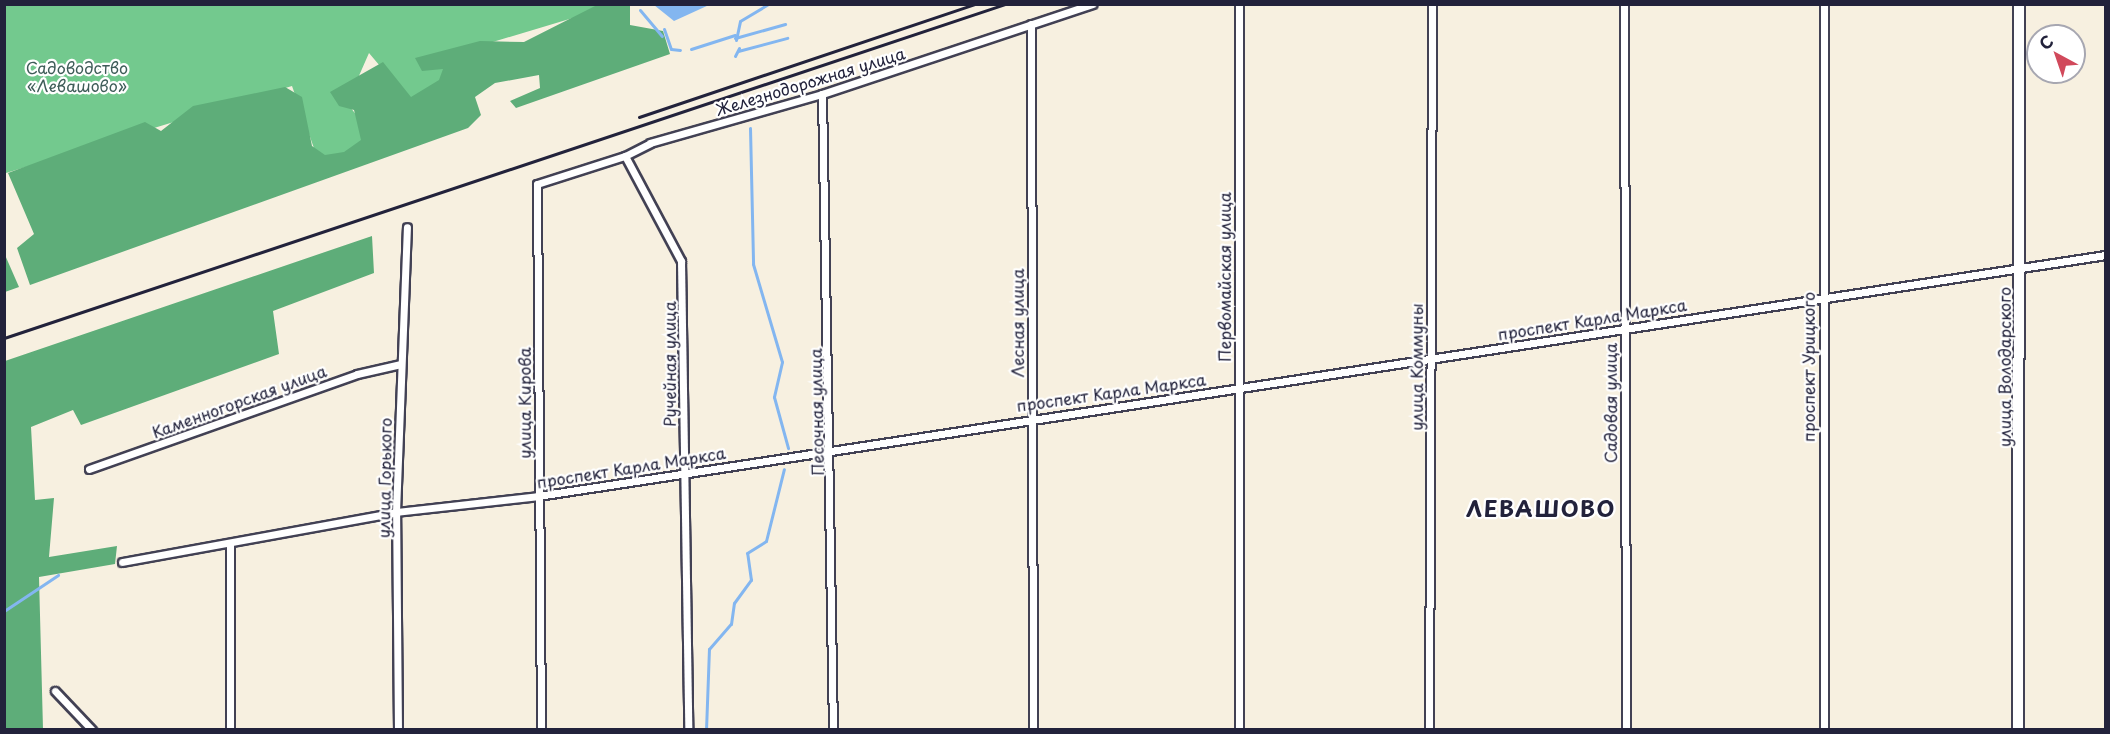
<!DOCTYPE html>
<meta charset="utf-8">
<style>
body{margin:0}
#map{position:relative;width:2110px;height:734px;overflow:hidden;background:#f7f0e0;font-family:"Playpen Sans",sans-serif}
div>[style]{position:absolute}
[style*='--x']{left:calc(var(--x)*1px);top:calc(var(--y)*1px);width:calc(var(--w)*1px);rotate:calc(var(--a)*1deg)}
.green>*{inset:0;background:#73c98e}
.forest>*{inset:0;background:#5ead79}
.water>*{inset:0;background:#83b6f0}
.stream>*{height:3px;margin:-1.5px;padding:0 1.5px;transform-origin:1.5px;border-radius:1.5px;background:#83b6f0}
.roads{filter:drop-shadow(2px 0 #424154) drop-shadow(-2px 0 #424154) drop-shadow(0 2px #424154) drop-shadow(0 -2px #424154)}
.street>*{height:7px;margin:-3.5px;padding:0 3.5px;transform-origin:3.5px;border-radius:3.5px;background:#fff}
.secondary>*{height:10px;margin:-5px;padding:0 5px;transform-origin:5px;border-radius:5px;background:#fff}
.rail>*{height:3px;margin:-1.5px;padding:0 1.5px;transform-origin:1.5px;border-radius:1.5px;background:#22223b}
span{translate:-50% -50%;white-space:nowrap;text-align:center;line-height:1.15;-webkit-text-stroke:4.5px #fff;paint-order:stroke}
.park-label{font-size:16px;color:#3e5c58}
.street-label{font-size:16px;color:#22223b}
.district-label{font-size:22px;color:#22223b;font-weight:700;letter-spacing:1.5px}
.frame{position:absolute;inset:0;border:6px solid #22223b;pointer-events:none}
.north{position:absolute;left:2026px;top:24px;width:60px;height:60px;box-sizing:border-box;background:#fff;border:2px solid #a7a7b1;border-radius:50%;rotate:320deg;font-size:16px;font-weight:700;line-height:24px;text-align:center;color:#22223b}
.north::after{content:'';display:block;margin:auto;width:21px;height:27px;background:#d1495b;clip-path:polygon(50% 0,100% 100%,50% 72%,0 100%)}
</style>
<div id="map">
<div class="green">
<i style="clip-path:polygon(4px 5px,616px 5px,443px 57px,461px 81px,417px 110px,369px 53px,347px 103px,378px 143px,321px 168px,292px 86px,6px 173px)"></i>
</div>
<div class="forest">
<i style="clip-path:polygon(597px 5px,630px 5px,630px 25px,663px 31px,670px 54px,516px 108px,510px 101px,540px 88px,539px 75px,495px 83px,475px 97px,481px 115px,468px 128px,30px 285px,17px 248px,34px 234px,8px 173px,145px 122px,161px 131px,193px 106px,285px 87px,302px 97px,312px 146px,325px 155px,344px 152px,361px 140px,354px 110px,339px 106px,330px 92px,383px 62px,411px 97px,439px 80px,443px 69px,422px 71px,415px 58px,480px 41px,524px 42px)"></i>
<i style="clip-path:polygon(372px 236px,374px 273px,273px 311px,279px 354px,81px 425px,73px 410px,31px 427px,35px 500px,54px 498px,49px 557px,117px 546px,115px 564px,39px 577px,43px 729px,5px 729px,5px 361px)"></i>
<i style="clip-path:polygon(5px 255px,19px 287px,5px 292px)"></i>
</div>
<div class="water">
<i style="clip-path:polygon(654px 5px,709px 5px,674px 21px)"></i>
</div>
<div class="stream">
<i style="--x:640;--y:10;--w:34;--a:50"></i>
<i style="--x:664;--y:29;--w:21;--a:71"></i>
<i style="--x:671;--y:49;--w:9;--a:6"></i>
<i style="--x:735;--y:38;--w:52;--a:-15.6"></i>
<i style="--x:736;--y:40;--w:19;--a:-78"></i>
<i style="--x:740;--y:21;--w:33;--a:-31"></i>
<i style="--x:691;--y:49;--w:46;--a:-17.7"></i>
<i style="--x:738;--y:51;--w:51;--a:-14.9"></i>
<i style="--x:735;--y:56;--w:9;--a:-63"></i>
<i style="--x:748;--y:108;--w:7;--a:-90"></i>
<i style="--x:750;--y:128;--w:136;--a:88.7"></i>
<i style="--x:753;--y:264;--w:102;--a:73.5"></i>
<i style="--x:782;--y:362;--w:36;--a:103"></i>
<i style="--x:774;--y:397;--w:53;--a:74.6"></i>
<i style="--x:4;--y:611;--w:65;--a:-33.7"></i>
<i style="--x:706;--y:730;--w:81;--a:-87.9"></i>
<i style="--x:709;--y:649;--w:33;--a:-49"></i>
<i style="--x:731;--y:624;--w:21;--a:-82"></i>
<i style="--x:734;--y:603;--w:29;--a:-54"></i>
<i style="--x:751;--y:580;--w:27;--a:-98"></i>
<i style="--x:747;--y:553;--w:22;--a:-32"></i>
<i style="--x:766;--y:541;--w:74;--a:-76"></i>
</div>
<div class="roads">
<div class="street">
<i style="--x:1239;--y:4;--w:726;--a:90"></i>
<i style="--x:1624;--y:4;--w:726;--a:89.84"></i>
<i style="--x:1824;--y:4;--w:726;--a:90"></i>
<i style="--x:1031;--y:24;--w:706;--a:89.84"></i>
<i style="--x:822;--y:94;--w:636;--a:89.01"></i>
<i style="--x:625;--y:156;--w:119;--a:61.9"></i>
<i style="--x:681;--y:261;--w:469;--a:89.1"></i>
<i style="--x:89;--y:469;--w:284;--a:-19.5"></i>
<i style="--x:357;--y:374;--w:45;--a:-12.8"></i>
<i style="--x:122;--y:562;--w:279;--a:-10.3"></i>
<i style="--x:396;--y:512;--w:143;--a:-6.4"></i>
<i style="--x:538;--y:496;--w:1586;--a:-8.74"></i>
<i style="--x:55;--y:691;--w:54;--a:46.5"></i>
<i style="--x:230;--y:730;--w:186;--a:-90"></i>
<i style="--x:398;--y:730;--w:218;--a:-90.5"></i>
<i style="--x:396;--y:512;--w:285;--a:-87.8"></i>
<i style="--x:541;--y:730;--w:546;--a:-90.42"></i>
<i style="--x:537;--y:184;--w:92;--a:-17.7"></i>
<i style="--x:625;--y:156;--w:28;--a:-27"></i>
<i style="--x:650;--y:143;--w:179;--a:-15.9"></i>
<i style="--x:822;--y:94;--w:285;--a:-18.4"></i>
<i style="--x:1429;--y:730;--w:726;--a:-89.76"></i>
</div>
<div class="secondary">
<i style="--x:2018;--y:730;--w:726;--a:-89.92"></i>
</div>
</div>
<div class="rail">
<i style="--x:639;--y:117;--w:354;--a:-18.6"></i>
<i style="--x:4;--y:338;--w:1055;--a:-18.45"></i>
</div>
<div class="park-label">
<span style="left:77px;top:76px">Садоводство<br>«Левашово»</span>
</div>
<div class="street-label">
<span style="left:810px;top:81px;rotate:-17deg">Железнодорожная улица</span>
<span style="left:1224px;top:277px;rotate:-90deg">Первомайская улица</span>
<span style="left:1592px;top:319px;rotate:-9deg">проспект Карла Маркса</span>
<span style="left:1017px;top:323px;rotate:-90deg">Лесная улица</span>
<span style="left:669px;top:364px;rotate:-90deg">Ручейная улица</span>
<span style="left:1416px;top:367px;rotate:-90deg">улица Коммуны</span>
<span style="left:1808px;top:367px;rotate:-90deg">проспект Урицкого</span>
<span style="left:2004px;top:367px;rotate:-90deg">улица Володарского</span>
<span style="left:1111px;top:392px;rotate:-8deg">проспект Карла Маркса</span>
<span style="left:239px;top:401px;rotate:-20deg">Каменногорская улица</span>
<span style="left:524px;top:403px;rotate:-90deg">улица Кирова</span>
<span style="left:1610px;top:403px;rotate:-90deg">Садовая улица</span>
<span style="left:816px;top:412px;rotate:-91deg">Песочная улица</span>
<span style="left:631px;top:467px;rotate:-9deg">проспект Карла Маркса</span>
<span style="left:384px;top:478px;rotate:-89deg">улица Горького</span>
</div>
<div class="district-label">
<span style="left:1541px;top:508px">ЛЕВАШОВО</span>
</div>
<div class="frame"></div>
<div class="north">С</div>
</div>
